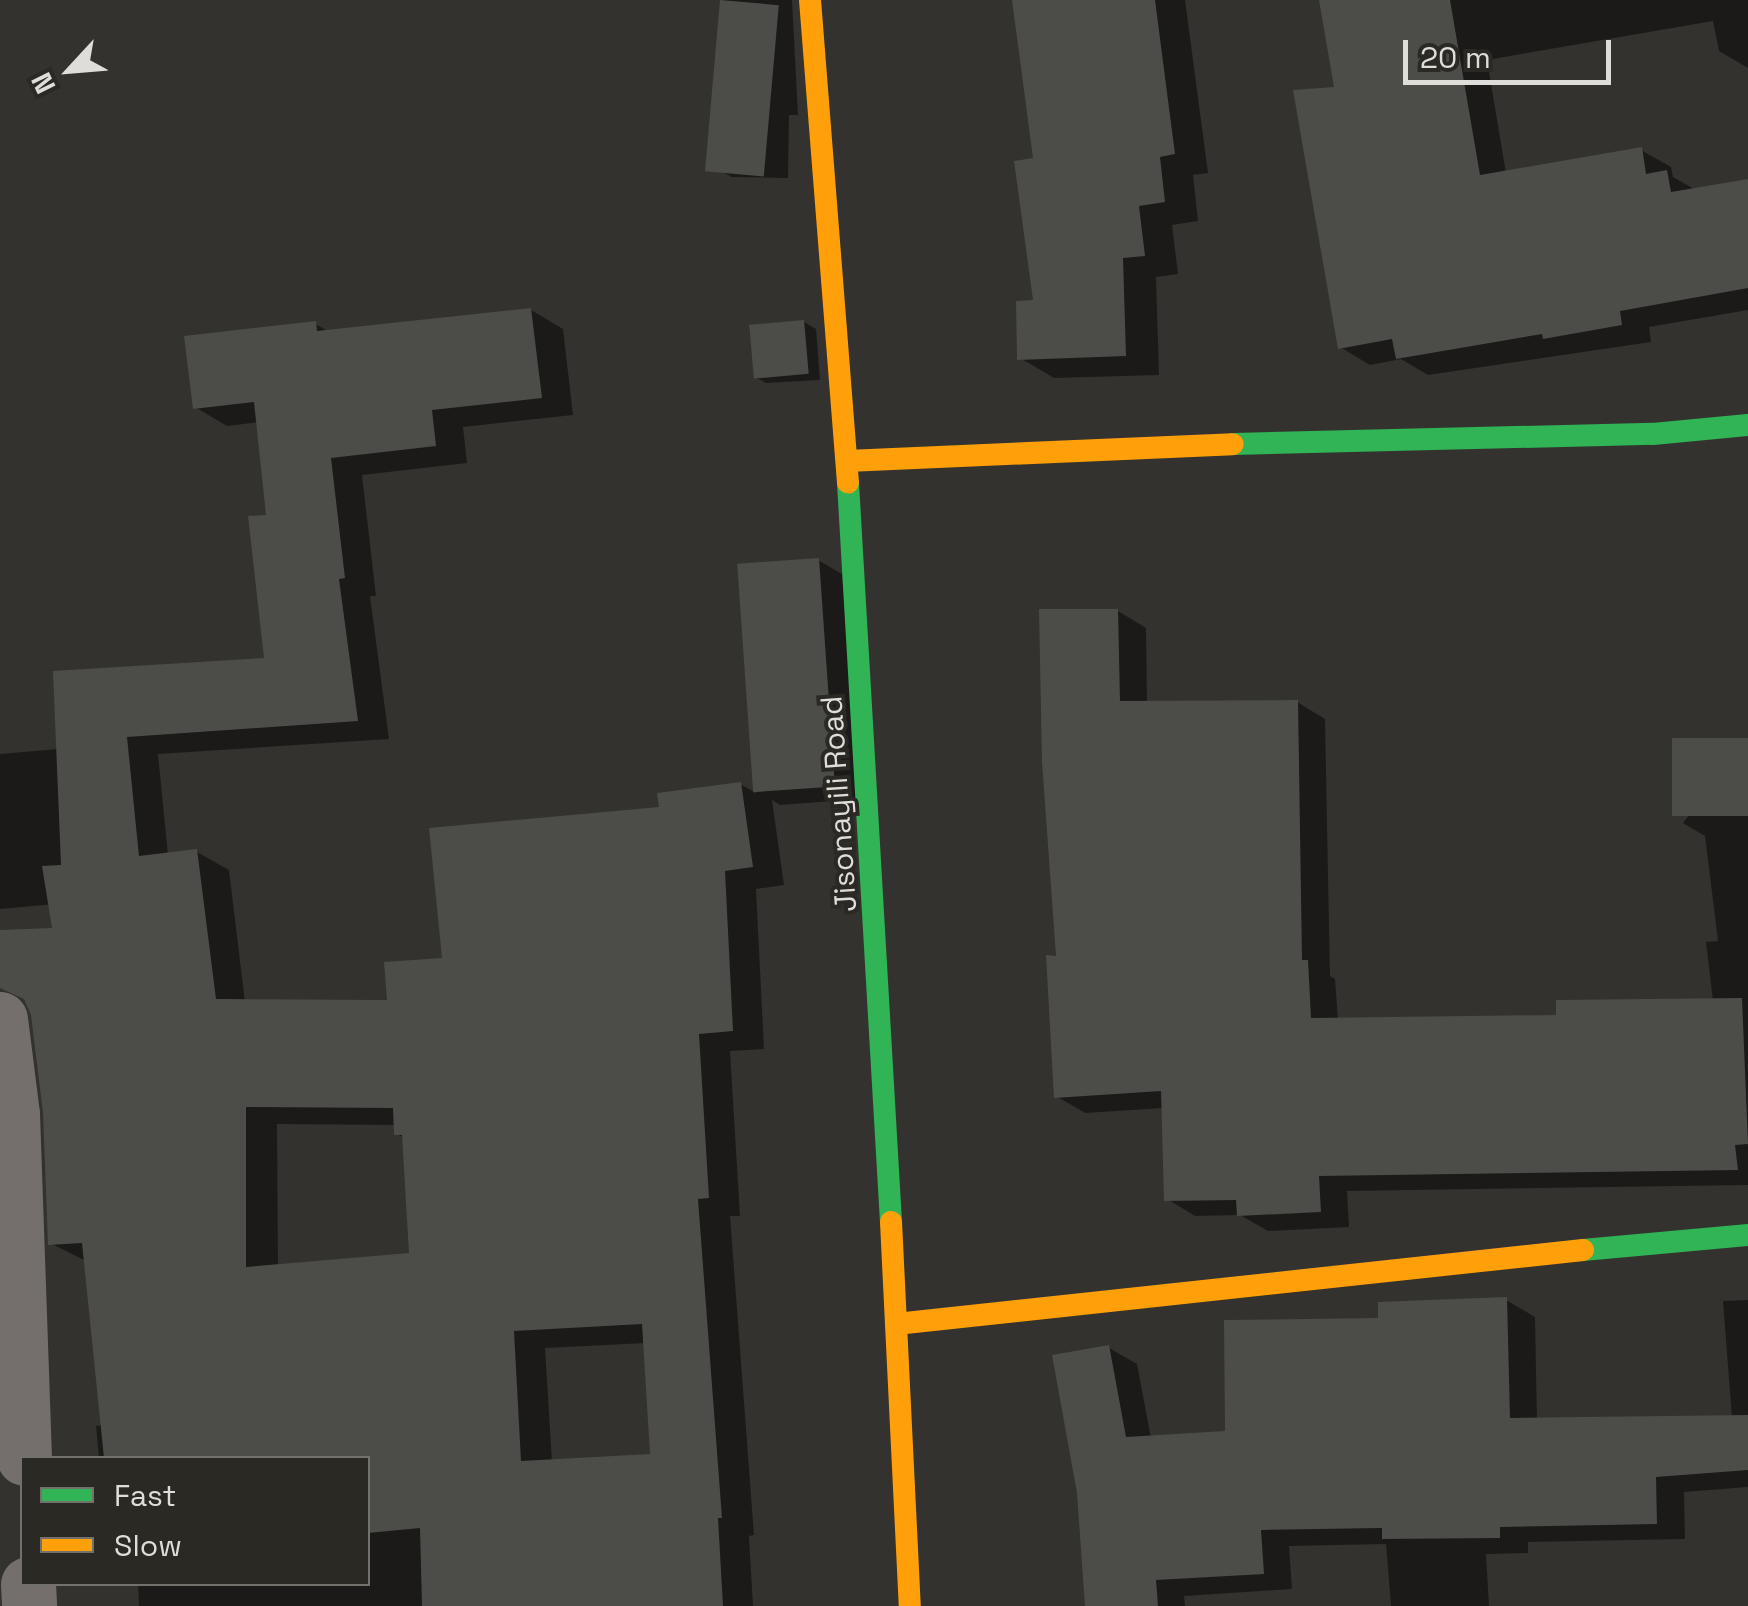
<!DOCTYPE html>
<style>
body{margin:0}
#map{position:relative;width:1748px;height:1606px;overflow:hidden;background:#33322e;font-family:"Space Grotesk",sans-serif}
div>[style]{position:absolute}
[style*='--x']{left:calc(var(--x)*1px);top:calc(var(--y)*1px);width:calc(var(--w)*1px);rotate:calc(var(--a)*1deg)}
.shadow>*{inset:0;background:#0007}
.building>*{inset:0;background:#4c4c49;transform-origin:0 0}
.street>*{height:55px;margin:-27.5px;padding:0 27.5px;transform-origin:27.5px;border-radius:27.5px;background:#746f6d}
.fast>*{height:22px;margin:-11px;padding:0 11px;transform-origin:11px;border-radius:11px;background:#30b455}
.slow>*{height:22px;margin:-11px;padding:0 11px;transform-origin:11px;border-radius:11px;background:#ff9f0a}
span{translate:-50% -50%;white-space:nowrap;text-align:center;line-height:1.15;-webkit-text-stroke:8px #2a2923;paint-order:stroke}
.street-label{font-size:30px;color:#deddd9}
.legend{position:absolute;left:20px;top:1456px;width:350px;height:130px;box-sizing:border-box;background:#2a2923;border:2px solid #72716c;margin:0;padding:12px 18px;list-style:none;font-size:30px;color:#deddd9}
.legend li{display:flex;align-items:center;gap:20px;height:50px}
.legend b{width:50px;border:2px solid #72716c}
.north{position:absolute;left:20px;top:20px;width:100px;height:100px;-webkit-text-stroke:8px #2a2923;paint-order:stroke;rotate:244deg;font-size:28px;font-weight:700;line-height:40px;text-align:center;color:#deddd9}
.north::after{content:'';display:block;margin:auto;width:35px;height:45px;background:#deddd9;clip-path:polygon(50% 0,100% 100%,50% 72%,0 100%)}
.scale{position:absolute;left:1403px;top:40px;width:208px;height:45px;box-sizing:border-box;border:5px solid #deddd9;border-top:0;padding-left:12px;font-size:30px;line-height:35px;white-space:nowrap;color:#deddd9;-webkit-text-stroke:8px #2a2923;paint-order:stroke}
</style>
<div id="map">
<div class="shadow">
<i style="clip-path:polygon(723px 0,792px 0,798px 115px,789px 115px,788px 178px,732px 177px,720px 171px)"></i>
<i style="clip-path:polygon(1015px 0,1185px 0,1208px 173px,1193px 175px,1198px 221px,1172px 225px,1178px 274px,1156px 277px,1159px 375px,1054px 378px,1020px 358px,1036px 303px,1036px 160px)"></i>
<i style="clip-path:polygon(1321px 0,1748px 0,1748px 68px,1719px 51px,1713px 21px,1487px 60px,1506px 173px,1641px 150px,1671px 167px,1673px 177px,1696px 190px,1748px 181px,1748px 310px,1649px 327px,1651px 342px,1428px 375px,1401px 359px,1370px 365px,1340px 347px,1337px 89px)"></i>
<i style="clip-path:polygon(evenodd,531px 310px,563px 329px,573px 415px,463px 427px,467px 463px,362px 475px,376px 596px,370px 596px,389px 739px,158px 754px,168px 855px,197px 852px,229px 870px,245px 1002px,389px 1002px,662px 809px,740px 784px,756px 793px,739px 565px,818px 560px,842px 574px,859px 799px,780px 805px,772px 800px,784px 885px,756px 889px,764px 1049px,730px 1051px,740px 1216px,730px 1216px,754px 1535px,749px 1536px,753px 1606px,139px 1606px,138px 1584px,368px 1584px,368px 1458px,99px 1458px,96px 1426px,103px 1425px,86px 1261px,50px 1243px,66px 903px,0 909px,0 754px,58px 749px,267px 660px,269px 517px,259px 422px,227px 426px,195px 407px,315px 324px,330px 332px,531px 310px,277px 1124px,396px 1125px,397px 1134px,404px 1138px,411px 1255px,278px 1267px,277px 1124px,531px 310px,646px 1343px,653px 1457px,552px 1462px,545px 1348px,646px 1343px)"></i>
<i style="clip-path:polygon(804px 322px,816px 329px,820px 380px,766px 383px,754px 376px)"></i>
<i style="clip-path:polygon(1118px 611px,1146px 628px,1147px 703px,1297px 702px,1325px 719px,1330px 976px,1335px 979px,1338px 1020px,1558px 1017px,1713px 1001px,1706px 942px,1718px 941px,1705px 836px,1683px 823px,1748px 740px,1748px 1185px,1347px 1191px,1349px 1227px,1268px 1231px,1240px 1215px,1195px 1216px,1167px 1199px,1164px 1108px,1085px 1113px,1056px 1096px,1059px 959px)"></i>
<i style="clip-path:polygon(1506px 1300px,1535px 1317px,1537px 1420px,1732px 1418px,1723px 1301px,1748px 1300px,1748px 1487px,1684px 1492px,1685px 1539px,1528px 1542px,1528px 1553px,1486px 1554px,1489px 1606px,1391px 1606px,1386px 1544px,1289px 1546px,1292px 1589px,1184px 1596px,1185px 1606px,1091px 1606px,1109px 1348px,1137px 1364px,1151px 1438px,1228px 1433px,1381px 1321px)"></i>
</div>
<div class="building">
<i style="left:720px;top:0;width:59px;height:172px;rotate:5deg"></i>
<i style="clip-path:polygon(1012px 0,1155px 0,1175px 154px,1160px 157px,1165px 202px,1139px 206px,1145px 256px,1123px 258px,1126px 356px,1017px 360px,1016px 301px,1033px 300px,1014px 161px,1033px 158px)"></i>
<i style="clip-path:polygon(1319px 0,1450px 0,1480px 175px,1642px 147px,1646px 174px,1667px 170px,1671px 192px,1748px 179px,1748px 288px,1620px 311px,1622px 325px,1543px 339px,1542px 334px,1396px 359px,1392px 339px,1338px 349px,1293px 90px,1334px 87px)"></i>
<i style="clip-path:polygon(evenodd,531px 308px,542px 398px,432px 410px,436px 446px,331px 458px,345px 578px,339px 579px,358px 721px,127px 737px,139px 856px,197px 849px,216px 999px,387px 1000px,384px 962px,442px 958px,429px 828px,659px 807px,657px 793px,741px 782px,753px 867px,725px 871px,733px 1031px,699px 1034px,709px 1198px,698px 1199px,722px 1518px,718px 1518px,723px 1606px,422px 1606px,420px 1528px,368px 1533px,368px 1458px,104px 1458px,82px 1243px,48px 1245px,43px 1113px,31px 1015px,24px 999px,0 988px,0 930px,52px 928px,42px 866px,61px 865px,53px 671px,264px 658px,248px 516px,266px 515px,254px 402px,193px 409px,184px 336px,316px 321px,317px 331px,531px 308px,246px 1107px,393px 1108px,394px 1135px,402px 1135px,409px 1253px,246px 1267px,246px 1107px,531px 308px,642px 1324px,650px 1454px,521px 1461px,514px 1331px,642px 1324px)"></i>
<i style="left:804px;top:320px;width:54px;height:55px;rotate:85deg"></i>
<i style="left:819px;top:558px;width:229px;height:82px;rotate:86deg"></i>
<i style="clip-path:polygon(1039px 609px,1118px 609px,1120px 701px,1298px 700px,1302px 960px,1308px 960px,1311px 1018px,1556px 1015px,1556px 1000px,1742px 998px,1748px 1144px,1735px 1145px,1738px 1170px,1319px 1176px,1321px 1212px,1237px 1216px,1236px 1200px,1164px 1201px,1161px 1091px,1054px 1098px,1046px 955px,1056px 956px,1042px 762px)"></i>
<i style="left:1748px;top:738px;width:78px;height:76px;rotate:90deg"></i>
<i style="clip-path:polygon(1507px 1297px,1510px 1418px,1748px 1415px,1748px 1470px,1656px 1477px,1657px 1524px,1500px 1527px,1500px 1538px,1382px 1539px,1382px 1528px,1261px 1530px,1264px 1574px,1156px 1580px,1158px 1606px,1085px 1606px,1077px 1493px,1052px 1355px,1109px 1345px,1126px 1437px,1225px 1431px,1224px 1320px,1378px 1318px,1378px 1302px)"></i>
</div>
<div class="street">
<i style="--x:0;--y:1019;--w:96;--a:82.8"></i>
<i style="--x:12;--y:1114;--w:344;--a:88"></i>
<i style="--x:28;--y:1584;--w:22;--a:87"></i>
</div>
<div class="fast">
<i style="--x:1233;--y:444;--w:420;--a:-1.4"></i>
<i style="--x:1653;--y:434;--w:95;--a:-5.4"></i>
<i style="--x:848;--y:483;--w:740;--a:86.67"></i>
<i style="--x:1583;--y:1250;--w:166;--a:-5.2"></i>
</div>
<div class="slow">
<i style="--x:810;--y:0;--w:484;--a:85.5"></i>
<i style="--x:847;--y:461;--w:386;--a:-2.5"></i>
<i style="--x:891;--y:1222;--w:384;--a:87.2"></i>
<i style="--x:896;--y:1324;--w:691;--a:-6.15"></i>
</div>
<div class="street-label">
<span style="left:839px;top:804px;rotate:-94deg">Jisonayili Road</span>
</div>
<ul class="legend">
<li><b style="height:12px;background:#30b455"></b>Fast</li>
<li><b style="height:12px;background:#ff9f0a"></b>Slow</li>
</ul>
<div class="north">N</div>
<div class="scale">20 m</div>
</div>
